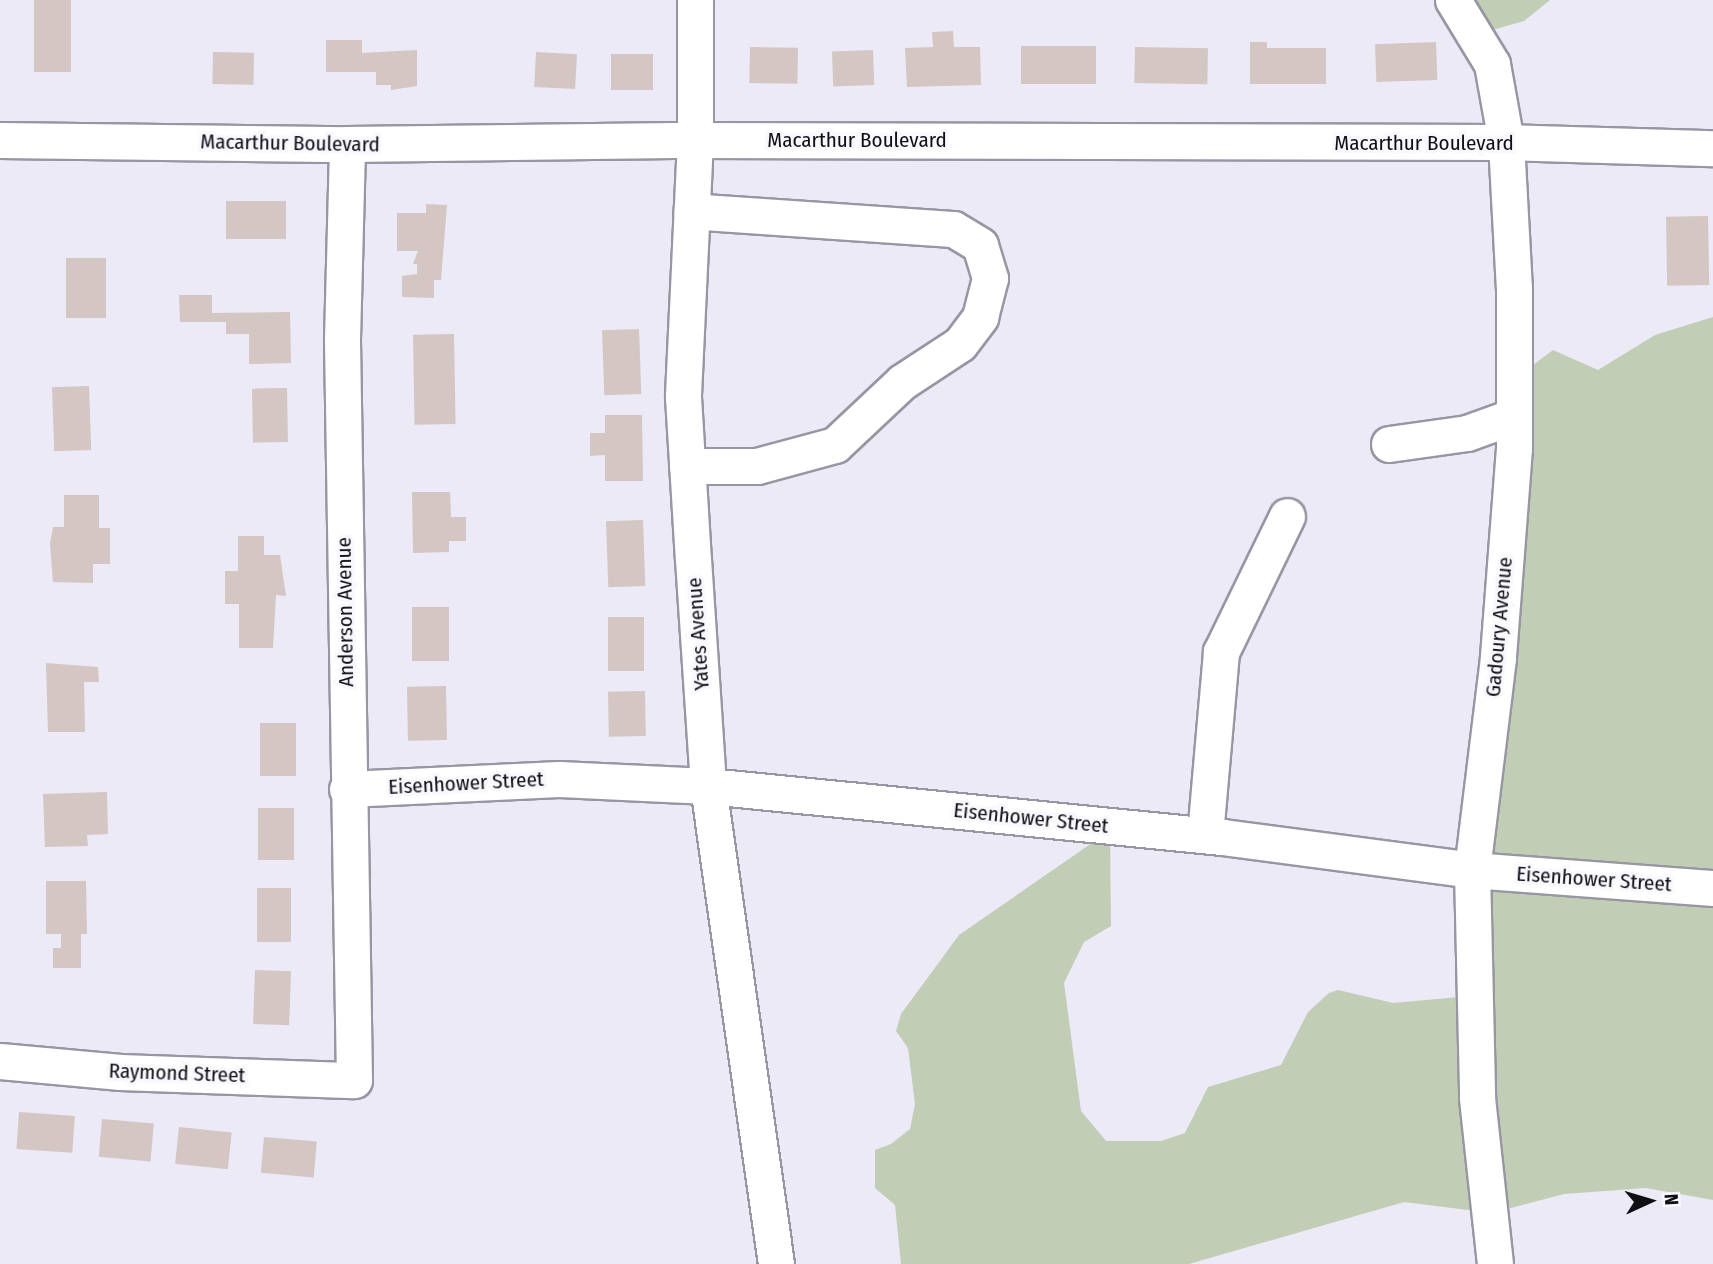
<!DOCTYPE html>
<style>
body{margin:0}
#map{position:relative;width:1713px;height:1264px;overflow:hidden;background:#ebeaf6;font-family:"Fira Sans Condensed",sans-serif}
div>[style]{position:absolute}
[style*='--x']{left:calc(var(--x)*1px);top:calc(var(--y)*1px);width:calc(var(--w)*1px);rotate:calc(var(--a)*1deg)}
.green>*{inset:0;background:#c2cdb6}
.building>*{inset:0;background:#d4c6c2;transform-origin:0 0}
.roads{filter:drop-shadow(2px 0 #9896a2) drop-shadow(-2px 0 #9896a2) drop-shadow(0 2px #9896a2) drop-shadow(0 -2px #9896a2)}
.minor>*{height:35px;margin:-17.5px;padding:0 17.5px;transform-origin:17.5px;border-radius:17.5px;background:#fff}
span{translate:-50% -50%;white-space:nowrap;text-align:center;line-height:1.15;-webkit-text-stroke:7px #f9f8fd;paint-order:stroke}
.street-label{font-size:21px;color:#100f13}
.north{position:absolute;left:1615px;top:1166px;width:70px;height:70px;-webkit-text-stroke:5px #f9f8fd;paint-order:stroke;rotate:86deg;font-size:19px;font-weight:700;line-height:28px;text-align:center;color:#100f13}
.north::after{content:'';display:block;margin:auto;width:24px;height:32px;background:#100f13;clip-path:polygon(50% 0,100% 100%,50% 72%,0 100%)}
</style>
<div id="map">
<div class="green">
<i style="clip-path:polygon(1454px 0,1550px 0,1524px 21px,1478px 34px)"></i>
<i style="clip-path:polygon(1713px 317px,1713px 1200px,1646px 1188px,1564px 1194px,1492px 1213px,1404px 1202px,1189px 1264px,901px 1264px,895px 1205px,875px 1188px,875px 1150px,891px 1144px,910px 1129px,915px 1104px,908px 1048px,896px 1031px,901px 1014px,959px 935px,1105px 834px,1110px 832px,1111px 926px,1084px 942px,1064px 983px,1081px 1111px,1106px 1141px,1161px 1141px,1185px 1133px,1208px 1087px,1281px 1065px,1308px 1012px,1329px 993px,1338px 990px,1393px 1003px,1470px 996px,1513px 380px,1553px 350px,1598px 370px,1655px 335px)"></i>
</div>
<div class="building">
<i style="left:34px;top:0;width:37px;height:72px"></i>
<i style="clip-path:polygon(953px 31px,954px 47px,980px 47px,981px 85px,907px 87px,905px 48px,933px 47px,932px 32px)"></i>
<i style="clip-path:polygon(326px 40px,362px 40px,362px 53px,417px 50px,417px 86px,391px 90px,391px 85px,376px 85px,376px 72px,326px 72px)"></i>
<i style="clip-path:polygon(1250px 42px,1267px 42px,1267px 48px,1326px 48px,1326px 84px,1250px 84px)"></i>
<i style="left:1436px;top:42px;width:38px;height:61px;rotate:88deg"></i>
<i style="left:1021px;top:46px;width:75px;height:38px"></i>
<i style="left:750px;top:47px;width:48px;height:36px;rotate:1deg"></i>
<i style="left:1135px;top:47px;width:73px;height:36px;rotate:1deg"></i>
<i style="left:873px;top:50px;width:35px;height:41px;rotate:88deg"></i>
<i style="left:213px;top:52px;width:41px;height:32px;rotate:1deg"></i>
<i style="left:536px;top:52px;width:41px;height:35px;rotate:3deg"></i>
<i style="left:611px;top:54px;width:42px;height:36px"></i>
<i style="left:226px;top:201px;width:60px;height:38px"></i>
<i style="clip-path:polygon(426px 204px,447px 205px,441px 280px,434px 280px,434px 298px,402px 297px,402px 276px,417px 274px,417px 264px,413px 264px,418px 251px,397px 251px,397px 213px,426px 213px)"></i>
<i style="left:1708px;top:216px;width:69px;height:42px;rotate:89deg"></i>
<i style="left:66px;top:258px;width:40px;height:60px"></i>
<i style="clip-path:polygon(179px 295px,212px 295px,212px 313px,290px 312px,291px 363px,249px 364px,249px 334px,226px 334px,226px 322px,180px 322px)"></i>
<i style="left:639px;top:329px;width:65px;height:37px;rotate:88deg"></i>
<i style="left:454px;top:334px;width:90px;height:41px;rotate:89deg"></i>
<i style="left:89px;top:386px;width:64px;height:37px;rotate:88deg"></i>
<i style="left:287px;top:388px;width:54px;height:35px;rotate:89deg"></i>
<i style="clip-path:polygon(605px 415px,642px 415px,643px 481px,605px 481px,605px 455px,590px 456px,590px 433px,605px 433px)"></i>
<i style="clip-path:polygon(412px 492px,450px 492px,451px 517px,466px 517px,466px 541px,449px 541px,449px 552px,413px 553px)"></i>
<i style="clip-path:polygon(64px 495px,99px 495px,99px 528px,110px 528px,110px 564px,93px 564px,93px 583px,53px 582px,50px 544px,53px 527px,64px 527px)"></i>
<i style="left:643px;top:520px;width:66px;height:37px;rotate:88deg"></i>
<i style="clip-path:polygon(238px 536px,264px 536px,264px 555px,280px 555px,286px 596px,276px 595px,273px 648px,239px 648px,239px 604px,225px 604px,225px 571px,238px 571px)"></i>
<i style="left:412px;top:607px;width:37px;height:54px"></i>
<i style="left:608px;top:617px;width:36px;height:54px"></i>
<i style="clip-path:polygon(46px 663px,98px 667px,99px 682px,84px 682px,85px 732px,48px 732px)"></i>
<i style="left:446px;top:686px;width:54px;height:39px;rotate:89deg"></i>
<i style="left:645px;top:691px;width:45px;height:37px;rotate:89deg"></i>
<i style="left:260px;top:723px;width:36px;height:53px"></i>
<i style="clip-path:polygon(107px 792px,108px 834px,87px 835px,88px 846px,45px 847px,43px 794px)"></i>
<i style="left:258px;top:808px;width:36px;height:52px"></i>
<i style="clip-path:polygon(46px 881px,86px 881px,87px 934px,81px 934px,81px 968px,53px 968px,53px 948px,61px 948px,61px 934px,46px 934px)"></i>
<i style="left:257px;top:888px;width:34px;height:54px"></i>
<i style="left:255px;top:970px;width:36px;height:54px;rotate:2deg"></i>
<i style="left:19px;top:1112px;width:56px;height:37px;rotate:4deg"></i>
<i style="left:102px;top:1119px;width:52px;height:38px;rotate:5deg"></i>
<i style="left:179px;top:1127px;width:53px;height:37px;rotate:6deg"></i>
<i style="left:264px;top:1137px;width:53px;height:36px;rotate:5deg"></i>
</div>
<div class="roads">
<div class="minor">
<i style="--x:695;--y:0;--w:140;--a:90"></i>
<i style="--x:695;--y:140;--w:257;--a:92.7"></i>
<i style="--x:683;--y:397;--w:162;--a:86.5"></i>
<i style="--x:693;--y:559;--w:227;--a:86.2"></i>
<i style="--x:708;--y:786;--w:483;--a:81.9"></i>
<i style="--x:1453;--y:0;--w:75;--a:58.6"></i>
<i style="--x:1492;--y:64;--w:79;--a:79.8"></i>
<i style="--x:1506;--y:142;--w:146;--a:86.9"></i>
<i style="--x:1514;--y:288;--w:160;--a:90"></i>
<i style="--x:1514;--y:448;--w:211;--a:94.4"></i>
<i style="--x:1498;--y:658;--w:214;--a:97"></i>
<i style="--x:1472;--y:870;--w:228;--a:88.7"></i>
<i style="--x:1477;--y:1098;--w:167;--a:83.8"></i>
<i style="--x:0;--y:140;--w:347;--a:0.7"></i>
<i style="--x:347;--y:144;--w:348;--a:-0.7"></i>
<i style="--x:695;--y:140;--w:811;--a:0.14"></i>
<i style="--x:1506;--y:142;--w:207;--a:1.7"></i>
<i style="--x:1389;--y:444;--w:79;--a:-8"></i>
<i style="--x:1467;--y:433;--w:50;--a:-19.9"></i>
<i style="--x:687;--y:466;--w:70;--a:0"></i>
<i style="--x:757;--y:466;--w:81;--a:-15.1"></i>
<i style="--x:835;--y:445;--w:92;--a:-43.2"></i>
<i style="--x:902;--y:382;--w:69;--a:-33.2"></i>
<i style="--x:960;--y:344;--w:34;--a:-53"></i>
<i style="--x:980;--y:317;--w:40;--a:-75.6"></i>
<i style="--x:990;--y:278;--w:34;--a:-107"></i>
<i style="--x:980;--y:245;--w:31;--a:-149"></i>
<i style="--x:953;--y:229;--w:262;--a:-176.1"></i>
<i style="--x:347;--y:789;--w:212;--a:-2.7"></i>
<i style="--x:559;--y:779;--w:149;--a:2.7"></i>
<i style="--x:708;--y:786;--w:517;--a:5.67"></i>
<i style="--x:1222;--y:837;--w:252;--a:7.5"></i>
<i style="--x:1472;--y:870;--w:242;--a:4.3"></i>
<i style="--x:1205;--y:835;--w:184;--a:-85"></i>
<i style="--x:1221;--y:652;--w:151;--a:-64.1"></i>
<i style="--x:0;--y:1061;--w:121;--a:5.2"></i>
<i style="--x:120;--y:1072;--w:234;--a:2"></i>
<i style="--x:354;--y:1080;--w:741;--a:-90.93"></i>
<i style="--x:342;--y:339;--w:195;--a:-88.5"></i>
</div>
</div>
<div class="street-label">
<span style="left:857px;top:140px">Macarthur Boulevard</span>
<span style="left:290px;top:143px;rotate:1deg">Macarthur Boulevard</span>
<span style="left:1424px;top:143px">Macarthur Boulevard</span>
<span style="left:345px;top:612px;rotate:-91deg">Anderson Avenue</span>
<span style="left:1499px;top:627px;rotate:-85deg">Gadoury Avenue</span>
<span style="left:698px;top:634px;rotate:-94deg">Yates Avenue</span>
<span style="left:466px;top:783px;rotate:-3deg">Eisenhower Street</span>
<span style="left:1031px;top:818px;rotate:6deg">Eisenhower Street</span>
<span style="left:1594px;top:879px;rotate:4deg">Eisenhower Street</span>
<span style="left:177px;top:1073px;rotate:2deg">Raymond Street</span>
</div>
<div class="north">N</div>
</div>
